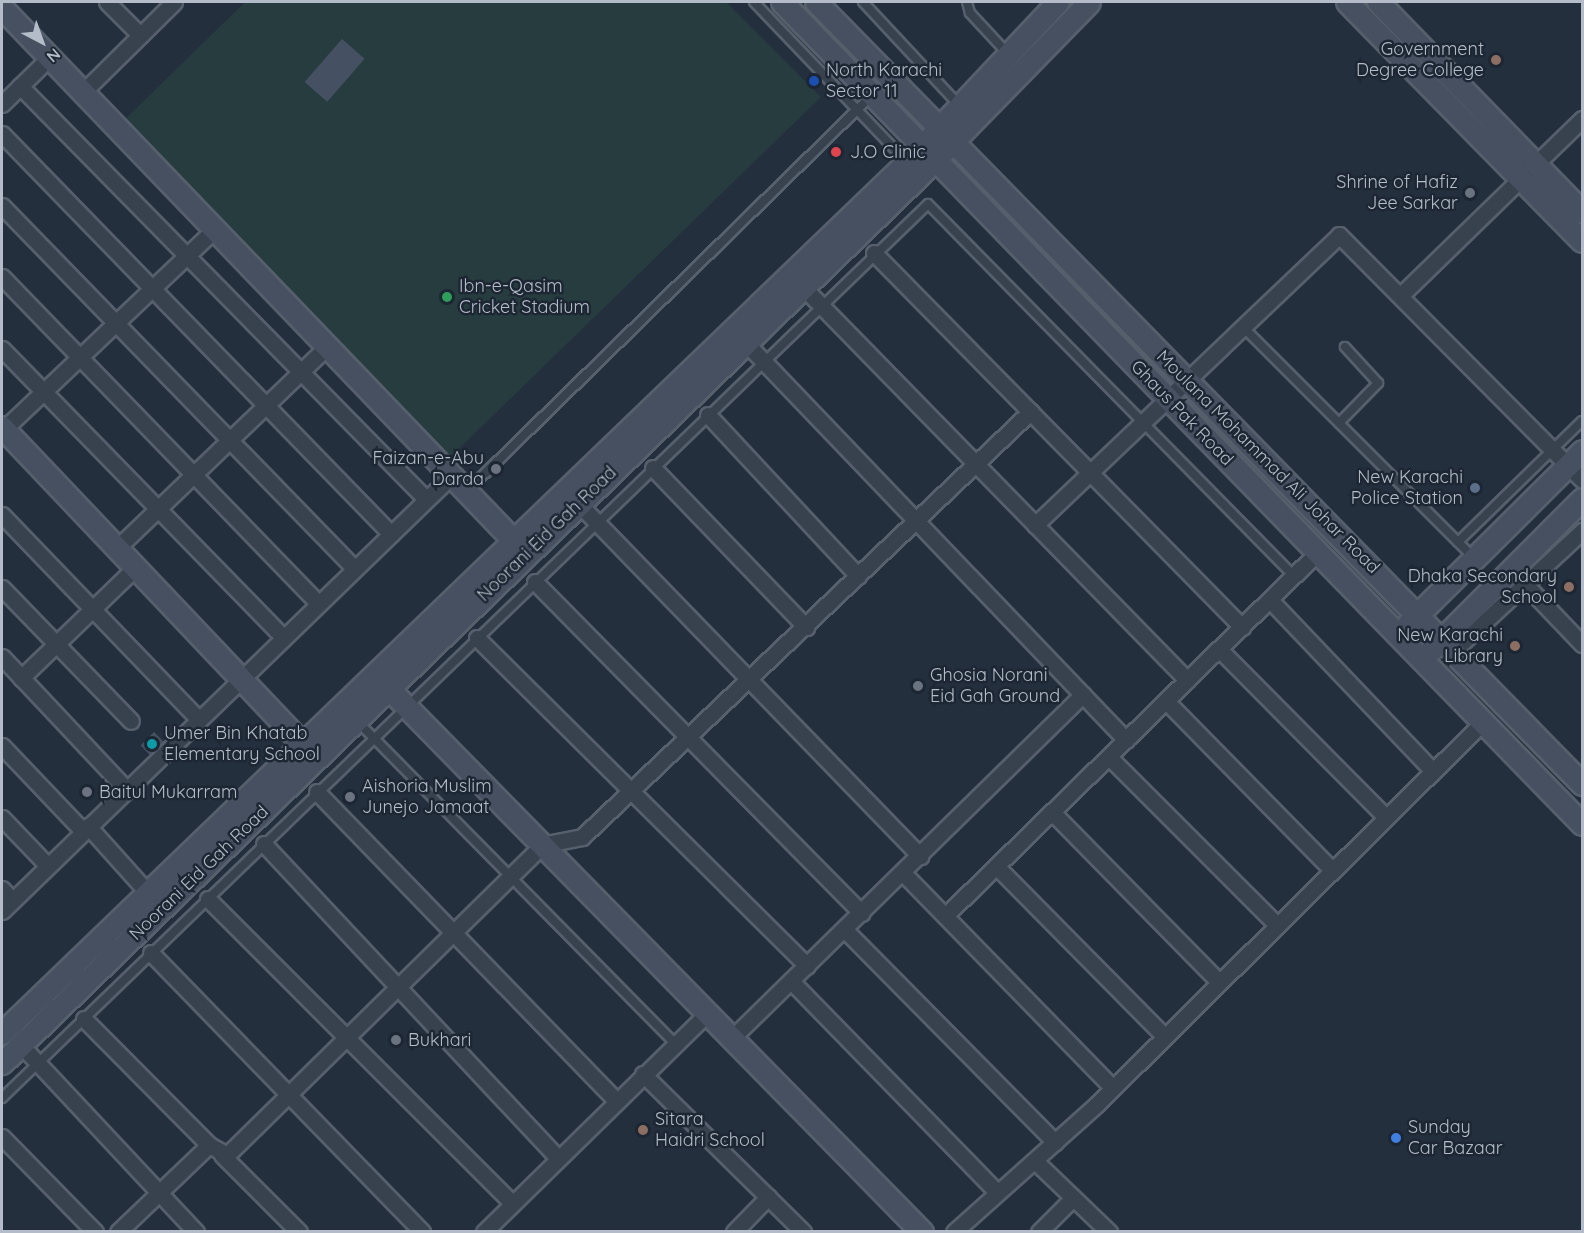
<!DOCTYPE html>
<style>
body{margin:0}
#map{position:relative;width:1584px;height:1233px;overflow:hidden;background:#242f3e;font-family:Quicksand,sans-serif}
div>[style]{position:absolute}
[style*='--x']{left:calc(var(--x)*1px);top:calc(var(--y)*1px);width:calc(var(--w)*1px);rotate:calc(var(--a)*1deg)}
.green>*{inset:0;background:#263c3f}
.building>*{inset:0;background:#455162;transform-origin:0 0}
.roads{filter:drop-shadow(2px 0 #565f6c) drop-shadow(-2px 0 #565f6c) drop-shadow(0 2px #565f6c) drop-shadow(0 -2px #565f6c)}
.lane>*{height:8px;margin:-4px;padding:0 4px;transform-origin:4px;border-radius:4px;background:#38414e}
.street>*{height:15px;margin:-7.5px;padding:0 7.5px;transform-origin:7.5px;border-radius:7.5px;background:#38414e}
.secondary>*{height:21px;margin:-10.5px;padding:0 10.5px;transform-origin:10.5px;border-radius:10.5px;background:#465061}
.dots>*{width:16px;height:16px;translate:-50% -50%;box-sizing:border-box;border:3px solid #1d2633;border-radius:50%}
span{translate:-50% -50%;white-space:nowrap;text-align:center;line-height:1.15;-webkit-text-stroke:5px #1d2633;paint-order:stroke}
.poi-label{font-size:18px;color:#b4bcc9}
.right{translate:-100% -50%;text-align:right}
.left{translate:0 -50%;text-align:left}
.street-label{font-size:18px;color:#b4bcc9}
.frame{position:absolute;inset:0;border:3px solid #b4bcc9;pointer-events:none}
.north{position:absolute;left:12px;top:12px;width:60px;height:60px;-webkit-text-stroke:4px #1d2633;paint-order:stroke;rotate:139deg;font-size:16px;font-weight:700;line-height:24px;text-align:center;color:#b4bcc9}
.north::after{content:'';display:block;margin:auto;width:21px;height:27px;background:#b4bcc9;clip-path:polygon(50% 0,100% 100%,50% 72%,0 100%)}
</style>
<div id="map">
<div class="green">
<i style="clip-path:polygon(245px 2px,726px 2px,821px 97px,442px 465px,115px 129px)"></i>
</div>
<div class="building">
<i style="left:342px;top:39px;width:30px;height:57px;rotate:41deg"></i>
<i style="left:154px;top:732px;width:13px;height:19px;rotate:45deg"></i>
</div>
<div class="roads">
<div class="lane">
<i style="--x:754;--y:2;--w:220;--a:46.3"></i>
<i style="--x:863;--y:2;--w:139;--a:47"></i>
<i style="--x:967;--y:2;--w:11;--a:75"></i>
<i style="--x:970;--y:13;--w:56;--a:47.2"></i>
<i style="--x:1242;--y:326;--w:327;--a:45"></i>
<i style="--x:1339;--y:423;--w:56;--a:-45.7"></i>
<i style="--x:1378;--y:383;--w:49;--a:-132.5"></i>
<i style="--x:468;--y:490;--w:564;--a:-44.35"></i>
<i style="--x:1458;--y:542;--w:173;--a:-44.3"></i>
<i style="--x:357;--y:721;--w:454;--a:45.4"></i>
<i style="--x:2;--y:1098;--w:1287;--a:-43.99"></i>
<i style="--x:928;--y:204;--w:522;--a:45.47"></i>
</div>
<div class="street">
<i style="--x:107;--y:2;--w:47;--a:45"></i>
<i style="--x:20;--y:86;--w:579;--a:45.49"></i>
<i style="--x:81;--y:94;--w:131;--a:-44.7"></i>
<i style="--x:2;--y:104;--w:64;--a:-44.4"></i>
<i style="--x:2;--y:134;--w:558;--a:45.8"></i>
<i style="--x:2;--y:206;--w:505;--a:45.8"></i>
<i style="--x:874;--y:253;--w:525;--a:45.46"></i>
<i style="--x:2;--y:277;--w:454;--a:45.9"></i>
<i style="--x:802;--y:286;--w:551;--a:45.66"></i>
<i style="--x:1402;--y:294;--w:251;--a:-44.2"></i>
<i style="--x:745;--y:342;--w:551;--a:46.25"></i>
<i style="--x:2;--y:349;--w:402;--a:45.7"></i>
<i style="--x:708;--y:415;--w:220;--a:47"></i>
<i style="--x:2;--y:431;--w:292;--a:-43.5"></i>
<i style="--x:653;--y:468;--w:221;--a:46.1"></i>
<i style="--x:578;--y:503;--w:492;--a:45.9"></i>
<i style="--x:2;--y:515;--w:283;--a:46.1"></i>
<i style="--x:1035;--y:525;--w:420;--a:-43.6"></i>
<i style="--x:1339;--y:235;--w:345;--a:45.2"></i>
<i style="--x:116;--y:549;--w:292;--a:-43.8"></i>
<i style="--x:1520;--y:579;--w:90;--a:46.4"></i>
<i style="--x:535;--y:582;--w:465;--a:45.4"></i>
<i style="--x:2;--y:588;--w:185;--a:45.9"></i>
<i style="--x:1270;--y:600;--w:236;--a:46.4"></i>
<i style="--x:477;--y:638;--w:465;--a:44.8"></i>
<i style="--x:1219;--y:649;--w:237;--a:45.2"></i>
<i style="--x:1454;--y:650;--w:175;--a:-42.9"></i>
<i style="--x:2;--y:657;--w:181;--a:46.8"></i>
<i style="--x:21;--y:678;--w:158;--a:-44"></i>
<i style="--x:1166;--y:701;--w:237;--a:45.5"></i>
<i style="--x:2;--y:746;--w:117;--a:46.4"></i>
<i style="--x:1109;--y:757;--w:236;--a:45"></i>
<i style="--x:317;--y:792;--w:430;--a:45.9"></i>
<i style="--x:1052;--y:812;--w:237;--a:45.5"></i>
<i style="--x:2;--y:818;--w:66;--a:46.2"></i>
<i style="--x:88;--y:826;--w:93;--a:48.1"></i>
<i style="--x:264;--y:844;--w:430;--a:46.9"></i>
<i style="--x:996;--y:866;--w:238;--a:45.3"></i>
<i style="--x:903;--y:873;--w:298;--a:45.7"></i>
<i style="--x:2;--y:889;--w:15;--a:48"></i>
<i style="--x:208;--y:899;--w:430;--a:45"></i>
<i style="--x:2;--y:911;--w:627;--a:-44.09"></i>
<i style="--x:945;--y:916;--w:521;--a:-44.3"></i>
<i style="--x:844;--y:929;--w:300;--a:45.3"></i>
<i style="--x:151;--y:953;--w:389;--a:45.8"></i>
<i style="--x:791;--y:981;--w:293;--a:45.7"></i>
<i style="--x:84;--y:1019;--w:177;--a:45.2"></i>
<i style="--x:732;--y:1038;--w:491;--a:-44.4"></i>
<i style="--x:20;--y:1044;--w:258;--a:46.9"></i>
<i style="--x:643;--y:1074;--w:225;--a:44.6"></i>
<i style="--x:2;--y:1137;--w:133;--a:45.6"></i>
<i style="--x:222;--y:1155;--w:109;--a:45"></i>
<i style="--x:1035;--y:1161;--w:103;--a:43.8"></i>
<i style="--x:118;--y:1232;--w:126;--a:-43.7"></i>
<i style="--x:209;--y:1145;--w:21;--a:29"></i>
<i style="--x:227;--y:1155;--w:442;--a:-44.5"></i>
<i style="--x:542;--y:845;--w:41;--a:-11.3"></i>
<i style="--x:582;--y:837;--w:618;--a:-43.49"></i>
<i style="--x:484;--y:1232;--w:313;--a:-44.4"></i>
<i style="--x:734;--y:1232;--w:49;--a:-45.8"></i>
<i style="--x:954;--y:1232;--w:192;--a:-41.8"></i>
<i style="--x:1097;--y:1104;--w:543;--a:-44.7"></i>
<i style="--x:1039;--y:1232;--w:48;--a:-45"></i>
</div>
<div class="secondary">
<i style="--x:782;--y:2;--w:1147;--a:45.78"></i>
<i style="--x:816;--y:2;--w:1095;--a:45.59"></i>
<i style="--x:1347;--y:2;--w:335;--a:45.5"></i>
<i style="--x:1378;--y:2;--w:293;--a:45.8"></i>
<i style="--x:2;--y:8;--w:739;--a:46.15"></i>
<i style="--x:2;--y:427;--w:439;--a:46.5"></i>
<i style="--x:1408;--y:624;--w:245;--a:-44.8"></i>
<i style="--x:1432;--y:649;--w:212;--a:-45"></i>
<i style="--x:389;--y:689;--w:761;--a:45.53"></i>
<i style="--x:2;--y:1033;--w:1256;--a:-43.9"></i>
<i style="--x:907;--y:162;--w:220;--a:-46.7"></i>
<i style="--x:2;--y:1063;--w:1296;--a:-44.06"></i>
<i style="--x:933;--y:162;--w:223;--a:-45.7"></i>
</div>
</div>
<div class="dots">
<i style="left:1496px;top:60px;background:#8d6e63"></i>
<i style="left:814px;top:81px;background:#1a4fb4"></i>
<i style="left:836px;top:152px;background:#e0444e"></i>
<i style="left:1470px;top:193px;background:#6b7280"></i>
<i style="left:447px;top:297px;background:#2e9e5b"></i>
<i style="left:496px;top:469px;background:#6b7280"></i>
<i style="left:1475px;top:488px;background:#5c6f8a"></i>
<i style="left:1569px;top:587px;background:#8d6e63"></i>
<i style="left:1515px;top:646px;background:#8d6e63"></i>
<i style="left:918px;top:686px;background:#6b7280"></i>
<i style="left:152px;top:744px;background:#0f9aa8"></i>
<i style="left:87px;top:792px;background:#6b7280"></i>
<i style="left:350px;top:797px;background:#6b7280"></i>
<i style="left:396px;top:1040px;background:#6b7280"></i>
<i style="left:643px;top:1130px;background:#8d6e63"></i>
<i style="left:1396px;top:1138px;background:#3f7fe0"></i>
</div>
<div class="poi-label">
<span class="right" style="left:1484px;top:60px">Government<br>Degree College</span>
<span class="left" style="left:826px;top:81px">North Karachi<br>Sector 11</span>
<span class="left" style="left:850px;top:152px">J.O Clinic</span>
<span class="right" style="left:1458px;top:193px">Shrine of Hafiz<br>Jee Sarkar</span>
<span class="left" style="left:459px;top:297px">Ibn-e-Qasim<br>Cricket Stadium</span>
<span class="right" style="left:484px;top:469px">Faizan-e-Abu<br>Darda</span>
<span class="right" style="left:1463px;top:488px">New Karachi<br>Police Station</span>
<span class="right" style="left:1557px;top:587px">Dhaka Secondary<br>School</span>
<span class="right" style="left:1503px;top:646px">New Karachi<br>Library</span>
<span class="left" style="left:930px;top:686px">Ghosia Norani<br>Eid Gah Ground</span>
<span class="left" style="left:164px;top:744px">Umer Bin Khatab<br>Elementary School</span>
<span class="left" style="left:362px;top:797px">Aishoria Muslim<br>Junejo Jamaat</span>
<span class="left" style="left:99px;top:792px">Baitul Mukarram</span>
<span class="left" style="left:408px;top:1040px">Bukhari</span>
<span class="left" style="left:655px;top:1130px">Sitara<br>Haidri School</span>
<span class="left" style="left:1408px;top:1138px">Sunday<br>Car Bazaar</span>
</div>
<div class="street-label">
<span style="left:1182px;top:413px;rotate:46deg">Ghaus Pak Road</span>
<span style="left:1268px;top:462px;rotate:45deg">Moulana Mohammad Ali Johar Road</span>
<span style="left:547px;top:534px;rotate:-44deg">Noorani Eid Gah Road</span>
<span style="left:199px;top:873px;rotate:-44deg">Noorani Eid Gah Road</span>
</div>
<div class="frame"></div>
<div class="north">N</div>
</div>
